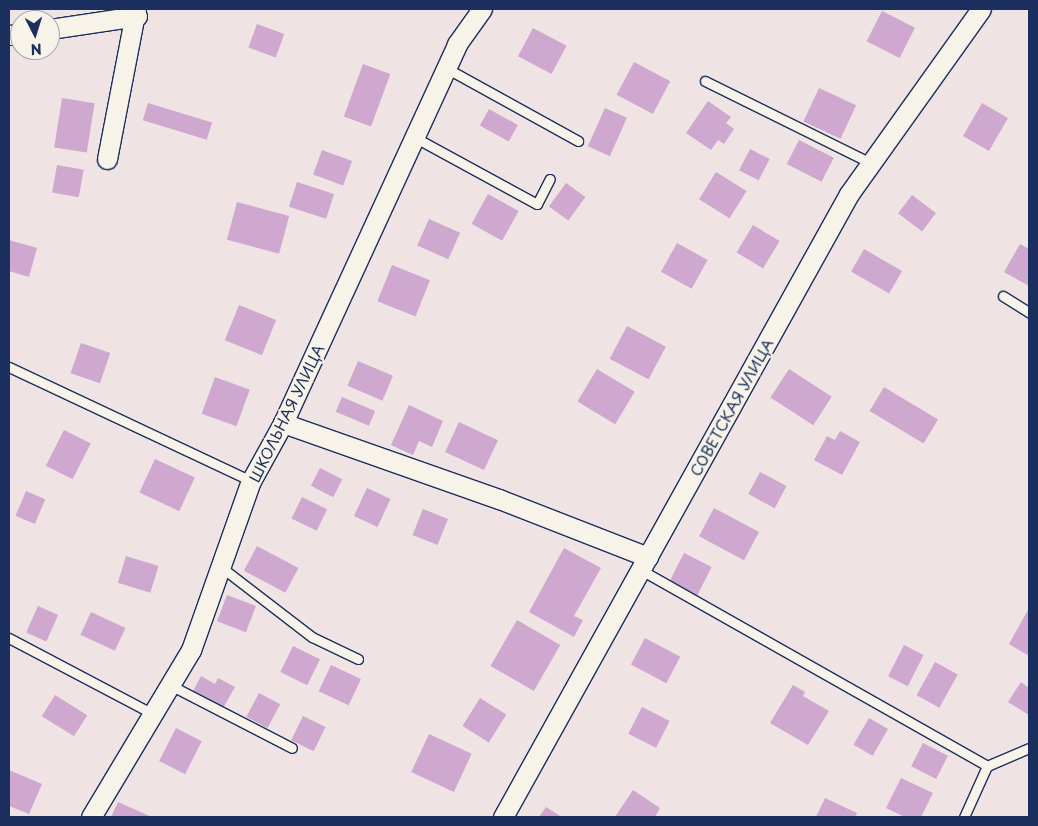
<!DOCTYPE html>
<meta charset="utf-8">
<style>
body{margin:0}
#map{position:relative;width:1038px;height:826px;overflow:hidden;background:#efe4e3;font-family:"Playpen Sans",sans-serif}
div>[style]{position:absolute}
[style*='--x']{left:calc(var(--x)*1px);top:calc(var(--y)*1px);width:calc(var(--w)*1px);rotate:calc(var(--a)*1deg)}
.building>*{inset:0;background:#cea8cf;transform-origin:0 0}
.roads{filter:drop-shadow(1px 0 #1b2f5e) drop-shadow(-1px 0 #1b2f5e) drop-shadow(0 1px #1b2f5e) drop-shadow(0 -1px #1b2f5e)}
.lane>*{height:9px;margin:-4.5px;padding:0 4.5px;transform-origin:4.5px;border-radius:4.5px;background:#f7f3e8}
.street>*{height:19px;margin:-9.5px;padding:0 9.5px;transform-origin:9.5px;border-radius:9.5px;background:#f7f3e8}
span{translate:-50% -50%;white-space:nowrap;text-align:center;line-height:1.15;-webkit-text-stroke:4.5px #f7f3e8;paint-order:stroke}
.street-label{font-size:15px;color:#1b2f5e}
.frame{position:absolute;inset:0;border:10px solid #1b2f5e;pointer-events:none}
.north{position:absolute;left:10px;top:10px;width:50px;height:50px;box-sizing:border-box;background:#f7f3e8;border:1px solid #9fa5b1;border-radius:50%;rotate:175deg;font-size:14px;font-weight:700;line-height:20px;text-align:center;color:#1b2f5e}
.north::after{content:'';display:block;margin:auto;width:18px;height:22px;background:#1b2f5e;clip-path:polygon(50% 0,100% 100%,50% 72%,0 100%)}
</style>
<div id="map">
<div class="building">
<i style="left:882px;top:11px;width:37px;height:34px;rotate:27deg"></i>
<i style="left:257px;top:24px;width:29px;height:25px;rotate:20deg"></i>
<i style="left:533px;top:28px;width:38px;height:32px;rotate:28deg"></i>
<i style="left:634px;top:62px;width:41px;height:37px;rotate:28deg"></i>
<i style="left:363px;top:64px;width:29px;height:56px;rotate:20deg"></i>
<i style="left:819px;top:88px;width:41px;height:37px;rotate:25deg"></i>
<i style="left:62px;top:98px;width:33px;height:50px;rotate:9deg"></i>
<i style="clip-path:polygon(708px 101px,731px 117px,726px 123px,734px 129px,724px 144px,718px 140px,711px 150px,686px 133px)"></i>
<i style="left:148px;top:103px;width:67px;height:18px;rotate:17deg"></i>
<i style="left:982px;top:103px;width:30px;height:38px;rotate:30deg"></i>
<i style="left:605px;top:108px;width:24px;height:42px;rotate:24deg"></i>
<i style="left:489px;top:109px;width:33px;height:19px;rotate:29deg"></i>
<i style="left:799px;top:140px;width:39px;height:27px;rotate:27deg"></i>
<i style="left:750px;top:149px;width:22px;height:24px;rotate:27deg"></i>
<i style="left:322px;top:150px;width:32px;height:26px;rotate:20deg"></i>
<i style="left:57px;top:165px;width:27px;height:28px;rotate:10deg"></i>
<i style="left:716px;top:172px;width:36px;height:32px;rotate:32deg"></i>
<i style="left:297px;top:182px;width:39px;height:26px;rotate:18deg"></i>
<i style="left:566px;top:183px;width:24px;height:29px;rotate:36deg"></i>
<i style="left:488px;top:194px;width:35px;height:34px;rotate:29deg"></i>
<i style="left:912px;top:195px;width:30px;height:23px;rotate:37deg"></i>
<i style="left:237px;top:202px;width:54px;height:39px;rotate:15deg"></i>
<i style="left:429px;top:219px;width:34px;height:29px;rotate:24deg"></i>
<i style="left:753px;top:225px;width:31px;height:32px;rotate:31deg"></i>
<i style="clip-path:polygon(9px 240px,37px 248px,29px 277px,9px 271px)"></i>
<i style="left:677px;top:243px;width:35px;height:33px;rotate:29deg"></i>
<i style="clip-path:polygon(1020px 244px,1029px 249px,1029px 286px,1004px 272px)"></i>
<i style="left:864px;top:249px;width:44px;height:26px;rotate:30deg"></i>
<i style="left:392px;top:265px;width:41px;height:39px;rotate:22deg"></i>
<i style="left:239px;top:305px;width:40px;height:38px;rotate:22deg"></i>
<i style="left:627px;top:326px;width:44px;height:37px;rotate:28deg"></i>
<i style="left:81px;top:343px;width:31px;height:32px;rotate:19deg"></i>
<i style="left:358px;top:361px;width:38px;height:27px;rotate:23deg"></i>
<i style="left:597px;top:369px;width:44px;height:38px;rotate:31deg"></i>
<i style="left:789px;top:369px;width:51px;height:34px;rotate:33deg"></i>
<i style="left:215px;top:377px;width:37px;height:39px;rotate:20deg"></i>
<i style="left:884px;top:387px;width:63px;height:28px;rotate:31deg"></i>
<i style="left:342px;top:397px;width:36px;height:16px;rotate:23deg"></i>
<i style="clip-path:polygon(409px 405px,443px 421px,432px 447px,419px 441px,413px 455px,391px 445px)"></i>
<i style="left:459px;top:422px;width:43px;height:33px;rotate:25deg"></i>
<i style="left:64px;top:430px;width:30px;height:40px;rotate:27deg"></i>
<i style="clip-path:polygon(840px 431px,860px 442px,842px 475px,814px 460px,827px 436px,835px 440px)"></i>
<i style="left:155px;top:459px;width:44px;height:37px;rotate:25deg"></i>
<i style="left:320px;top:468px;width:25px;height:20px;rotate:27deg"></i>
<i style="left:760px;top:472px;width:30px;height:25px;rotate:28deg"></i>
<i style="left:367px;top:488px;width:26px;height:31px;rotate:25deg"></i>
<i style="left:26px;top:491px;width:21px;height:27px;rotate:23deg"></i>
<i style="left:302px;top:497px;width:28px;height:24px;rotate:26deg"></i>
<i style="left:714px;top:508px;width:51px;height:32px;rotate:28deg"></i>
<i style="left:423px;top:509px;width:27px;height:28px;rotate:22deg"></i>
<i style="left:257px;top:546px;width:47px;height:28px;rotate:28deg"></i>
<i style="clip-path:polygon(564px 548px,601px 568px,574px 616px,583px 620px,574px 637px,529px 612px)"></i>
<i style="left:684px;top:553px;width:31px;height:33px;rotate:27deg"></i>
<i style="left:126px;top:556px;width:34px;height:28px;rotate:17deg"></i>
<i style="left:227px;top:595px;width:31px;height:28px;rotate:21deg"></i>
<i style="left:38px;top:606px;width:22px;height:29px;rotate:24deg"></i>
<i style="clip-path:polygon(1029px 608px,1029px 656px,1009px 644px)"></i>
<i style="left:91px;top:612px;width:38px;height:25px;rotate:25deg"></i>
<i style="left:517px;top:620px;width:50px;height:53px;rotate:30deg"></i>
<i style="left:645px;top:638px;width:40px;height:30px;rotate:28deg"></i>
<i style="left:904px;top:645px;width:22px;height:35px;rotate:27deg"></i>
<i style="left:293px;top:646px;width:30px;height:29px;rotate:26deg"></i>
<i style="left:935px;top:662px;width:26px;height:38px;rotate:29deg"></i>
<i style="left:331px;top:665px;width:33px;height:29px;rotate:25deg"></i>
<i style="clip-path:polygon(201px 676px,215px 684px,218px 678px,235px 687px,222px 710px,192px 693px)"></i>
<i style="clip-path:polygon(1021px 682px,1029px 688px,1029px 715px,1008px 702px)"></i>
<i style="clip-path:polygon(793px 685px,805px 692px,803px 696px,829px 711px,808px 745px,770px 723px)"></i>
<i style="left:259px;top:693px;width:24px;height:27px;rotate:28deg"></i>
<i style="left:55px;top:695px;width:38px;height:25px;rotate:32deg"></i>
<i style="left:480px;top:698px;width:31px;height:33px;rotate:32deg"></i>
<i style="left:642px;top:707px;width:31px;height:30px;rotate:27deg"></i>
<i style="left:303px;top:716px;width:25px;height:27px;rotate:26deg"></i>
<i style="left:869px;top:718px;width:22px;height:31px;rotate:30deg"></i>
<i style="left:176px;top:728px;width:29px;height:37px;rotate:27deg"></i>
<i style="left:429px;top:734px;width:47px;height:42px;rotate:25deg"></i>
<i style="left:923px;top:743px;width:28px;height:26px;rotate:27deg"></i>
<i style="clip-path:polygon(9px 770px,42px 784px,29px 814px,9px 806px)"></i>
<i style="clip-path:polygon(901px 778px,933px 793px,921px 817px,905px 817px,886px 808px)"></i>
<i style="clip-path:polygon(633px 790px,660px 808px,655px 817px,615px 817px)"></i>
<i style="clip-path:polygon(825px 798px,857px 813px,855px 817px,816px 817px)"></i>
<i style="clip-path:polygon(118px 802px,152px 817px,111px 817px)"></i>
<i style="clip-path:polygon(546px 807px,562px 817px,539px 817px)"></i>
</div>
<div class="roads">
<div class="lane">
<i style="--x:446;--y:68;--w:151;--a:28.9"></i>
<i style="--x:705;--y:81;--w:185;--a:26.3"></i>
<i style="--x:414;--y:137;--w:140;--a:28.6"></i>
<i style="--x:537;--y:204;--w:28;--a:-63"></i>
<i style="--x:1003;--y:296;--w:31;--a:32"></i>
<i style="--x:9;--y:367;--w:268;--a:25.2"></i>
<i style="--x:221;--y:567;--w:115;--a:37.6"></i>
<i style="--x:312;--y:637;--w:51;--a:25.6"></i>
<i style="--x:641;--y:570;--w:398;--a:29.5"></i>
<i style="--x:9;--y:638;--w:163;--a:27.8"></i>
<i style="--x:170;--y:685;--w:137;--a:27.3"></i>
<i style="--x:964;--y:817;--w:56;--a:-65.7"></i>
<i style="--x:987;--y:766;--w:46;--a:-23.2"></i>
</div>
<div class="street">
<i style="--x:50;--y:29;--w:88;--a:-8.5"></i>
<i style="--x:9;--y:35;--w:11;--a:-5"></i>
<i style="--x:107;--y:159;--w:153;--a:-79.1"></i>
<i style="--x:283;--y:423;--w:229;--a:19.4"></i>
<i style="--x:499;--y:499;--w:160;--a:21.3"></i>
<i style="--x:91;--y:817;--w:195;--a:-59.1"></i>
<i style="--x:191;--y:650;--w:179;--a:-70.5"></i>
<i style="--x:251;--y:481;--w:66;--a:-61.1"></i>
<i style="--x:283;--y:423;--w:417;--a:-65.3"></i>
<i style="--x:457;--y:44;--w:43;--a:-54.5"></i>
<i style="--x:503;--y:817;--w:713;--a:-60.95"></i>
<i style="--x:849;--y:194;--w:227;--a:-54.5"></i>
</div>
</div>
<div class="street-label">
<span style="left:731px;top:407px;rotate:-61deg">СОВЕТСКАЯ УЛИЦА</span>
<span style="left:286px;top:413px;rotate:-64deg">ШКОЛЬНАЯ УЛИЦА</span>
</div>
<div class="frame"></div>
<div class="north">N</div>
</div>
